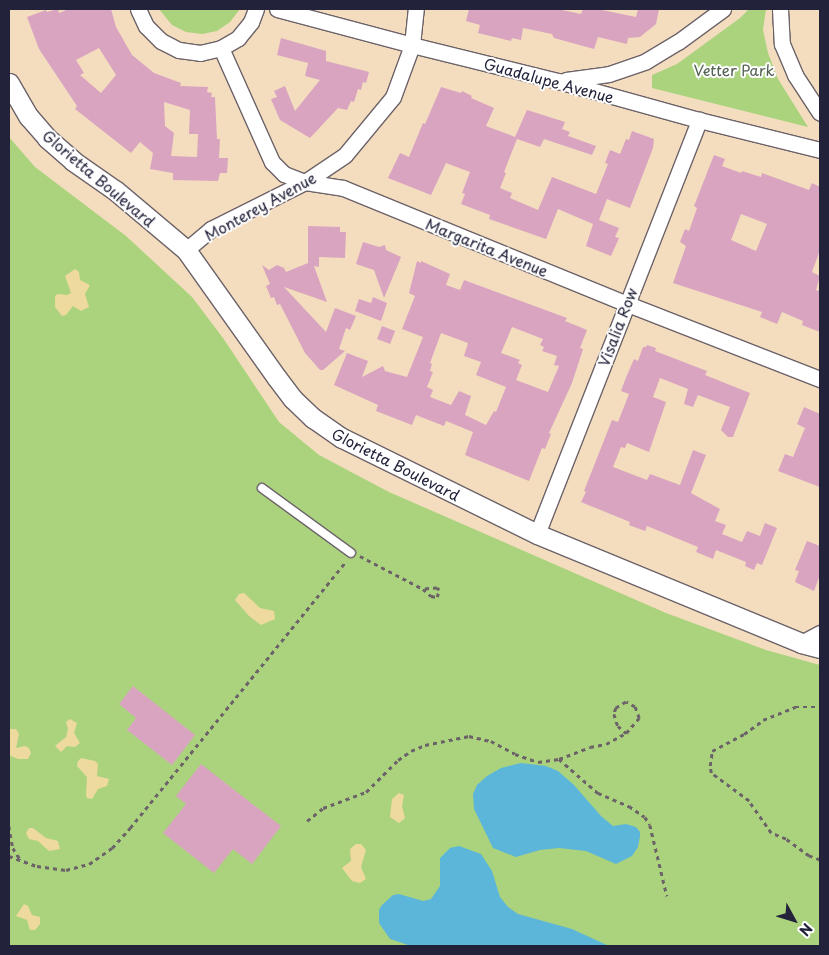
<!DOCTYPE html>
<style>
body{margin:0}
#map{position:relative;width:829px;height:955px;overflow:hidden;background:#f4dcbe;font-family:"Playpen Sans",sans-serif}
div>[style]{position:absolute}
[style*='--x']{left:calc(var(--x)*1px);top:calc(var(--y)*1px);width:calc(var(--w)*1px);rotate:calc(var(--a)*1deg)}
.green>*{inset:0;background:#abd37d}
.sand>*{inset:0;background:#eeda9e}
.water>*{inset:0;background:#5cb6d9}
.building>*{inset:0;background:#d9a4c0;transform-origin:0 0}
.path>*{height:2.5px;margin-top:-1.25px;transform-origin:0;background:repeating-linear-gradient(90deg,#6c6369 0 4px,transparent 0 8px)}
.roads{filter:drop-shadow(1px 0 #6c6369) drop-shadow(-1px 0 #6c6369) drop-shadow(0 1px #6c6369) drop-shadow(0 -1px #6c6369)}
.service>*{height:8px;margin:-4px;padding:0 4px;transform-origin:4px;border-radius:4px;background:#fff}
.minor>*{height:15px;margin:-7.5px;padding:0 7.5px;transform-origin:7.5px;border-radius:7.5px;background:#fff}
.tertiary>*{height:19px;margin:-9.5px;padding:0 9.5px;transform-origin:9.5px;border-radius:9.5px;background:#fff}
span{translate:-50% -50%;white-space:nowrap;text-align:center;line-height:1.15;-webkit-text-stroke:4px #fff;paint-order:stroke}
.park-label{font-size:15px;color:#526052}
.street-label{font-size:15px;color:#22223b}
.frame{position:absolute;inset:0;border:10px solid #22223b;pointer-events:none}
.north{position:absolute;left:769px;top:895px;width:50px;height:50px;-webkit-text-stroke:4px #fff;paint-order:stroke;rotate:129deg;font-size:14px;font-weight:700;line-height:20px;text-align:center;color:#22223b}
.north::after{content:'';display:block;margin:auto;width:18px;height:22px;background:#22223b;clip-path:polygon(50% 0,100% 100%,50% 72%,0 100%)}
</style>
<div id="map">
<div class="green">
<i style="clip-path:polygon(159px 9px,240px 9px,230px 22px,217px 31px,202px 34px,186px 32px,172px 25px)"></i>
<i style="clip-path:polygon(749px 9px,766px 9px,763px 30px,768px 53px,778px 79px,808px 127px,652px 88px,652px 75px,677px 64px,740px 18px)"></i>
<i style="clip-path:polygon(9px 137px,35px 167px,126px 236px,192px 297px,223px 338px,279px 422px,319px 455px,389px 492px,666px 613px,766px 650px,820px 665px,820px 946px,9px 946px)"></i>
</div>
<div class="sand">
<i style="clip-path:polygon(75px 269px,79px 272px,80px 280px,90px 285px,85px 294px,89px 307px,81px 311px,73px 306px,66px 315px,62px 316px,55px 307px,55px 297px,57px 294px,67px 295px,71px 293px,65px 276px)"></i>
<i style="clip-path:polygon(244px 593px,260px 608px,274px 611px,275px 619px,261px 625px,249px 616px,235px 600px,239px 594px)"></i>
<i style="clip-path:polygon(70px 719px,77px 723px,74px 733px,80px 743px,75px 747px,67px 746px,61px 752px,55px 746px,66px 737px,68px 729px,66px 722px)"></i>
<i style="clip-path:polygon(9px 729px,16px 729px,19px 734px,16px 748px,25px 746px,29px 748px,31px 753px,28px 759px,18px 759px,9px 755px)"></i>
<i style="clip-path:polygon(81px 758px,95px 761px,98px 764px,97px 776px,109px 779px,107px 786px,98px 789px,92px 799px,87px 798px,86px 795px,87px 777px,77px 766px,78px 761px)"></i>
<i style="clip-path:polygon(399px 793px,404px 795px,402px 806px,405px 818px,399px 823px,390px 817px,392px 799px)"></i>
<i style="clip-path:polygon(29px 828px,33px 828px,46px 838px,58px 841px,60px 849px,49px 851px,38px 841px,29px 839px,26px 833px)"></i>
<i style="clip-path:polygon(356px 844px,361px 844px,366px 850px,361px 867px,366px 879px,360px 883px,352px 881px,342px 868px,351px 861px,350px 849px)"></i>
<i style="clip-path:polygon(24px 904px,28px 906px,32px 915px,40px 917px,40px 924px,35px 930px,30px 930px,27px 920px,16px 916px)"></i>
</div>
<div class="water">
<i style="clip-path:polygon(521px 763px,546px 766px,558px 771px,574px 785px,601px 816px,613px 826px,626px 824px,636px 827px,640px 832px,640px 836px,638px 847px,632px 856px,616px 864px,586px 851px,559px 848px,540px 850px,516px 857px,493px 848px,474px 809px,473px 794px,477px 785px,487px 776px,501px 768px)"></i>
<i style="clip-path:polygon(459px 846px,481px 854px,492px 871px,500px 897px,508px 907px,518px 914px,572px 929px,609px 946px,411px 946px,390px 939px,379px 923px,379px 910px,382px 905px,393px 895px,399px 894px,423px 901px,431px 899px,440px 886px,440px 858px,450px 848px)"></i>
</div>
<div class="building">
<i style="clip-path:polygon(evenodd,58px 9px,59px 13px,69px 9px,111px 9px,116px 27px,132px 55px,154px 73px,181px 83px,180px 86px,208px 87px,207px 92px,212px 93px,211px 97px,215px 97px,217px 139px,220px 139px,219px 158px,228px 158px,227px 173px,220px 173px,218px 181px,173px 180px,173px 173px,150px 169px,153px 153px,140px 142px,131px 153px,75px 109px,77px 106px,39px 49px,27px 17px,46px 10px,47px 12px,58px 9px,99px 48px,116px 75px,101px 93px,80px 75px,84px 73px,76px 60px,99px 48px,58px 9px,164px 102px,190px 110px,189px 134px,198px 134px,197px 157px,171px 156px,174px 133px,165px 126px,164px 102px)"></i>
<i style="clip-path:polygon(469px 9px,557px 9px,581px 14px,583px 9px,597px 9px,636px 17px,638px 9px,659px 9px,656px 24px,640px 37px,628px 38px,627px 44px,598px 37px,594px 49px,554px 38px,552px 34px,523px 28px,521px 40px,512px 38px,511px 41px,478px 33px,480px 25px,466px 21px)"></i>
<i style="clip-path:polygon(281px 38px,326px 51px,326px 61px,369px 72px,366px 83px,363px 82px,361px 90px,358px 89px,354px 102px,351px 101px,347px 110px,338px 108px,310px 138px,280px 120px,271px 99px,277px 97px,274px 91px,285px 86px,295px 111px,320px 80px,305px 76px,308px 63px,277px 55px)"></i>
<i style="clip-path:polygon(441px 87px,461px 93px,462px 91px,472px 96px,471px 98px,494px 108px,486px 126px,515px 137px,527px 110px,565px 122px,562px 129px,570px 132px,568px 136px,596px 146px,592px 155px,544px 139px,540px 147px,517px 139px,504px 172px,506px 173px,500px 188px,512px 193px,510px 198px,538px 210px,552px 177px,596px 194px,608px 164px,605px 163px,610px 150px,620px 154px,626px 139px,629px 140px,632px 131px,654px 139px,653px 148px,630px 208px,607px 199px,599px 220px,619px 228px,615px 237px,619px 238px,611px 256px,586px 246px,593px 224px,558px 209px,546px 239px,489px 219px,490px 215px,461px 204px,465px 194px,462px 193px,470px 172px,446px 163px,431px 195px,388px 178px,400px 153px,409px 157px,423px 123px,425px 124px)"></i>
<i style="clip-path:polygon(evenodd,714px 155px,725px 159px,722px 166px,741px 173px,742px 171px,761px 177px,762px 173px,809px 190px,812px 183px,820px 187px,820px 250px,812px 272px,820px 276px,816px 290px,820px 291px,820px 332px,802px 325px,803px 321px,782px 312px,777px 324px,760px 317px,762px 312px,673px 283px,686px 246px,680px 242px,685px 229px,689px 231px,697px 208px,694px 206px,714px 155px,741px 214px,767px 224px,756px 251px,731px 240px,741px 214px)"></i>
<i style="clip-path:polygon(308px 226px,340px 227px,340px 232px,346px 232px,345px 258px,319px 257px,319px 267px,314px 266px,327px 302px,284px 287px,326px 332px,335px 308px,356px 316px,350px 330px,346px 328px,339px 349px,345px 351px,323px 370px,320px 370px,305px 353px,280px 304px,277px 305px,274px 297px,271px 298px,266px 286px,270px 284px,262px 265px,269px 270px,277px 265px,284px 268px,286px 272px,308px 263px)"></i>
<i style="clip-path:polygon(363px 242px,379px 247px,385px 245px,386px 250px,401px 257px,384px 298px,374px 270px,356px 264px)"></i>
<i style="clip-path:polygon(evenodd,417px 261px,421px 263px,421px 261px,450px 274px,446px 285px,460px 290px,464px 280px,567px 318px,565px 321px,587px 330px,580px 348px,583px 349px,572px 383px,549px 433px,551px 434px,545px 449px,542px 448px,529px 481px,465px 455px,473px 432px,446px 421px,444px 426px,416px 415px,412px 425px,376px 411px,378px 405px,334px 385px,347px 353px,368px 361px,362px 377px,383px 366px,385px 371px,407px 377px,423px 337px,402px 329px,415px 296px,409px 293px,417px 261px,512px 327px,543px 339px,540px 345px,544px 347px,542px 351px,557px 356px,554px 365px,559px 366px,548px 392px,516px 380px,522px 365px,518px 363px,520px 360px,501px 353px,512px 327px,417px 261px,441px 333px,468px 343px,464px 356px,481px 362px,476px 375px,506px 387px,496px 412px,494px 411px,486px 425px,465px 415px,471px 396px,459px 391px,451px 405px,430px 397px,433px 390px,427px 387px,433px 372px,430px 371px,432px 364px,430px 363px,441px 333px)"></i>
<i style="clip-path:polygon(373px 297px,387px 303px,381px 321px,355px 311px,359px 299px,371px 303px)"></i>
<i style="left:382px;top:326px;width:14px;height:14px;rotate:21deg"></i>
<i style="clip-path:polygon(647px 345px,656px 348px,655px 351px,707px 371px,705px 375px,750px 393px,733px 437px,728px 437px,721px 430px,730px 407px,698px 395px,693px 407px,684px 404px,688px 389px,660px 378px,653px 397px,666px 402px,649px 452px,627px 443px,625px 448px,621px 447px,613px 467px,647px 480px,650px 474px,680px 485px,693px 450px,706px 455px,691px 493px,720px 509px,715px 521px,726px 525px,722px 534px,742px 542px,747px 531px,760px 536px,765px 523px,777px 528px,762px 565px,757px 563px,754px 570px,745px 566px,746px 562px,716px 550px,713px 559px,696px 552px,698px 547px,647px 526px,645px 531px,629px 525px,630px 522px,581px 502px,586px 492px,584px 491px,612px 420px,618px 422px,629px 394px,621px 391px,625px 380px,634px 359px,638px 361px,643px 347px,646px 347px)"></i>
<i style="clip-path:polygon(804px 407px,820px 414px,820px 487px,778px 471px,785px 454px,793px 457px,805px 428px,797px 424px)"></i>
<i style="clip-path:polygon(807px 541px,820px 546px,820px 575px,814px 591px,795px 582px,799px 571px,795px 570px)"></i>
<i style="clip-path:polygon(133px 686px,195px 735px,172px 765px,127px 730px,136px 718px,119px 704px)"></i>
<i style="clip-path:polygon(201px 764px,281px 826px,252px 864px,233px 849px,214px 873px,163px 833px,186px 804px,176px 796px)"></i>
</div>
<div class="path">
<i style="--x:360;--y:556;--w:71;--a:27.6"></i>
<i style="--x:423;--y:589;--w:11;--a:41"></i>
<i style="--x:431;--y:596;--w:6;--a:9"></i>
<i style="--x:437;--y:597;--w:7;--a:-74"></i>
<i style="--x:439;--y:590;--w:3;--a:-135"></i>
<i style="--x:437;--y:588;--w:14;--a:176"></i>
<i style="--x:559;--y:759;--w:52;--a:41.1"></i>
<i style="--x:598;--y:793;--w:34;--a:23"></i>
<i style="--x:629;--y:806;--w:19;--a:35"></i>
<i style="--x:645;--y:817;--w:9;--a:58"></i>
<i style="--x:650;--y:825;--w:73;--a:76.5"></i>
<i style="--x:307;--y:821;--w:21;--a:-39"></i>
<i style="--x:323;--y:808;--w:46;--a:-20.4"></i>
<i style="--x:366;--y:792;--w:45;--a:-45"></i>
<i style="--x:398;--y:760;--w:16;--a:-35"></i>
<i style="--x:411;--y:751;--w:15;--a:-23"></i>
<i style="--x:425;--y:745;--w:45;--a:-11.6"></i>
<i style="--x:469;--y:736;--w:23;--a:13"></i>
<i style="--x:491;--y:741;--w:27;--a:28"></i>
<i style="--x:515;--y:754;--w:24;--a:19"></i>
<i style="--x:538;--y:762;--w:21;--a:-8"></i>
<i style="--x:559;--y:759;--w:33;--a:-21"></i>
<i style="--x:590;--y:747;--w:16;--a:-11"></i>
<i style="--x:606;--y:744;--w:23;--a:-29"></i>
<i style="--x:626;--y:733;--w:20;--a:-49"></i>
<i style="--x:639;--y:718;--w:12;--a:-110"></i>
<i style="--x:635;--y:707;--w:10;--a:-151"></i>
<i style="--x:626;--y:702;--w:12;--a:149"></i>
<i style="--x:616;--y:708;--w:6;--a:108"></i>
<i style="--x:614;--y:714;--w:13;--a:72"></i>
<i style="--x:618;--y:726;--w:11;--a:41"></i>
<i style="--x:9;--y:826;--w:22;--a:80"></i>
<i style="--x:13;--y:848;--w:13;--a:58"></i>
<i style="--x:9;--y:856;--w:30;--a:20"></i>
<i style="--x:37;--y:866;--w:29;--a:8"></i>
<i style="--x:66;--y:870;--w:24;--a:-15"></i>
<i style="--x:89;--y:864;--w:28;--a:-35"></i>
<i style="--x:112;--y:848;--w:27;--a:-48"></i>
<i style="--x:130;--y:828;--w:343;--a:-51"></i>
<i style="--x:820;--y:860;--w:12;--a:-160"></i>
<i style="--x:809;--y:856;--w:29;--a:-144"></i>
<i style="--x:786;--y:839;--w:16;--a:-158"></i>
<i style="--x:771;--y:833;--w:39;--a:-125"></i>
<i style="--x:749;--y:801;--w:47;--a:-143.6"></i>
<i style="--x:711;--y:773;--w:7;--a:-98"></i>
<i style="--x:710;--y:766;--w:15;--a:-82"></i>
<i style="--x:712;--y:751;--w:36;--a:-28"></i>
<i style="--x:744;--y:734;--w:24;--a:-36"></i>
<i style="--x:763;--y:720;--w:35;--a:-22"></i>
<i style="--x:795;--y:707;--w:25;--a:0"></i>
</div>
<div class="roads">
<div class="service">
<i style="--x:262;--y:488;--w:110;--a:36.1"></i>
</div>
<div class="minor">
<i style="--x:138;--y:9;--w:19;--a:65"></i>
<i style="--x:146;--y:26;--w:21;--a:45"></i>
<i style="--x:161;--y:41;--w:20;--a:27"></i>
<i style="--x:179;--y:50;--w:21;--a:8"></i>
<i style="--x:200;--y:53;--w:22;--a:-13"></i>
<i style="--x:221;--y:48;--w:20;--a:-30"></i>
<i style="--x:238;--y:38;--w:21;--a:-51"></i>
<i style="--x:251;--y:22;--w:14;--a:-69"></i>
<i style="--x:277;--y:9;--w:140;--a:14.9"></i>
<i style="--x:412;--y:45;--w:150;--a:13.9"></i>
<i style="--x:558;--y:81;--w:146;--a:15.5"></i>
<i style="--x:699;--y:120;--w:125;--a:13.9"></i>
<i style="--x:780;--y:9;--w:35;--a:87"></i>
<i style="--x:782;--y:44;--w:34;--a:67"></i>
<i style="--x:795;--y:75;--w:45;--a:56.7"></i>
<i style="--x:221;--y:48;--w:125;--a:65.9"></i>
<i style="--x:272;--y:162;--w:17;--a:45"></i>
<i style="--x:284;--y:174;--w:22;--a:21"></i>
<i style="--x:305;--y:182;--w:38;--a:9"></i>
<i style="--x:343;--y:188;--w:305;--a:22.2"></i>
<i style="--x:625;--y:303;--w:209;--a:21.3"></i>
<i style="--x:566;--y:80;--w:43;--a:-7.9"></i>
<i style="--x:609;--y:74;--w:39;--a:-19"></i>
<i style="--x:646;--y:61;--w:37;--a:-31"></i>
<i style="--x:678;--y:42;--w:56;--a:-36.3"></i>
<i style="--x:186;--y:250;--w:33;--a:-40"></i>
<i style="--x:211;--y:229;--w:105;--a:-26.6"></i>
<i style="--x:305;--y:182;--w:48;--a:-34"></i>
<i style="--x:345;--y:155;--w:75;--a:-50.4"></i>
<i style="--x:393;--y:97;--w:55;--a:-69.9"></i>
<i style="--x:412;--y:45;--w:36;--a:-84"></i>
<i style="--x:537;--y:534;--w:445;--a:-68.6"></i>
<i style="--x:801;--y:643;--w:21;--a:-28"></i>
</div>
<div class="tertiary">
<i style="--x:9;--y:83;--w:39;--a:60"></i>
<i style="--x:29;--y:117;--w:28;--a:49"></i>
<i style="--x:47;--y:138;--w:35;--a:41"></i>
<i style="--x:73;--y:161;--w:52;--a:34.9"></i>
<i style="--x:116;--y:191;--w:92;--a:40.1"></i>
<i style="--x:186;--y:250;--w:157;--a:54.6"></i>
<i style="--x:277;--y:378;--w:26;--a:53"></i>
<i style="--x:293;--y:399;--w:28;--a:44"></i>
<i style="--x:313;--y:418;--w:35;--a:35"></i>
<i style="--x:342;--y:438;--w:217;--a:26.2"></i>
<i style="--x:537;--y:534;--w:286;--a:22.4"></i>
<i style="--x:801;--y:643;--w:20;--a:15"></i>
</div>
</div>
<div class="park-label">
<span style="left:734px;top:70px">Vetter Park</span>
</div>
<div class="street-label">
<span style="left:549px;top:80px;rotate:15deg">Guadalupe Avenue</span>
<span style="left:99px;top:178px;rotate:40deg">Glorietta Boulevard</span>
<span style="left:260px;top:206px;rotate:-29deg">Monterey Avenue</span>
<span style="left:487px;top:247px;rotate:22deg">Margarita Avenue</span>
<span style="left:617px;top:327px;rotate:-69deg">Visalia Row</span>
<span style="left:396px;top:464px;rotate:27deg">Glorietta Boulevard</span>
</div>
<div class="frame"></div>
<div class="north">N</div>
</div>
